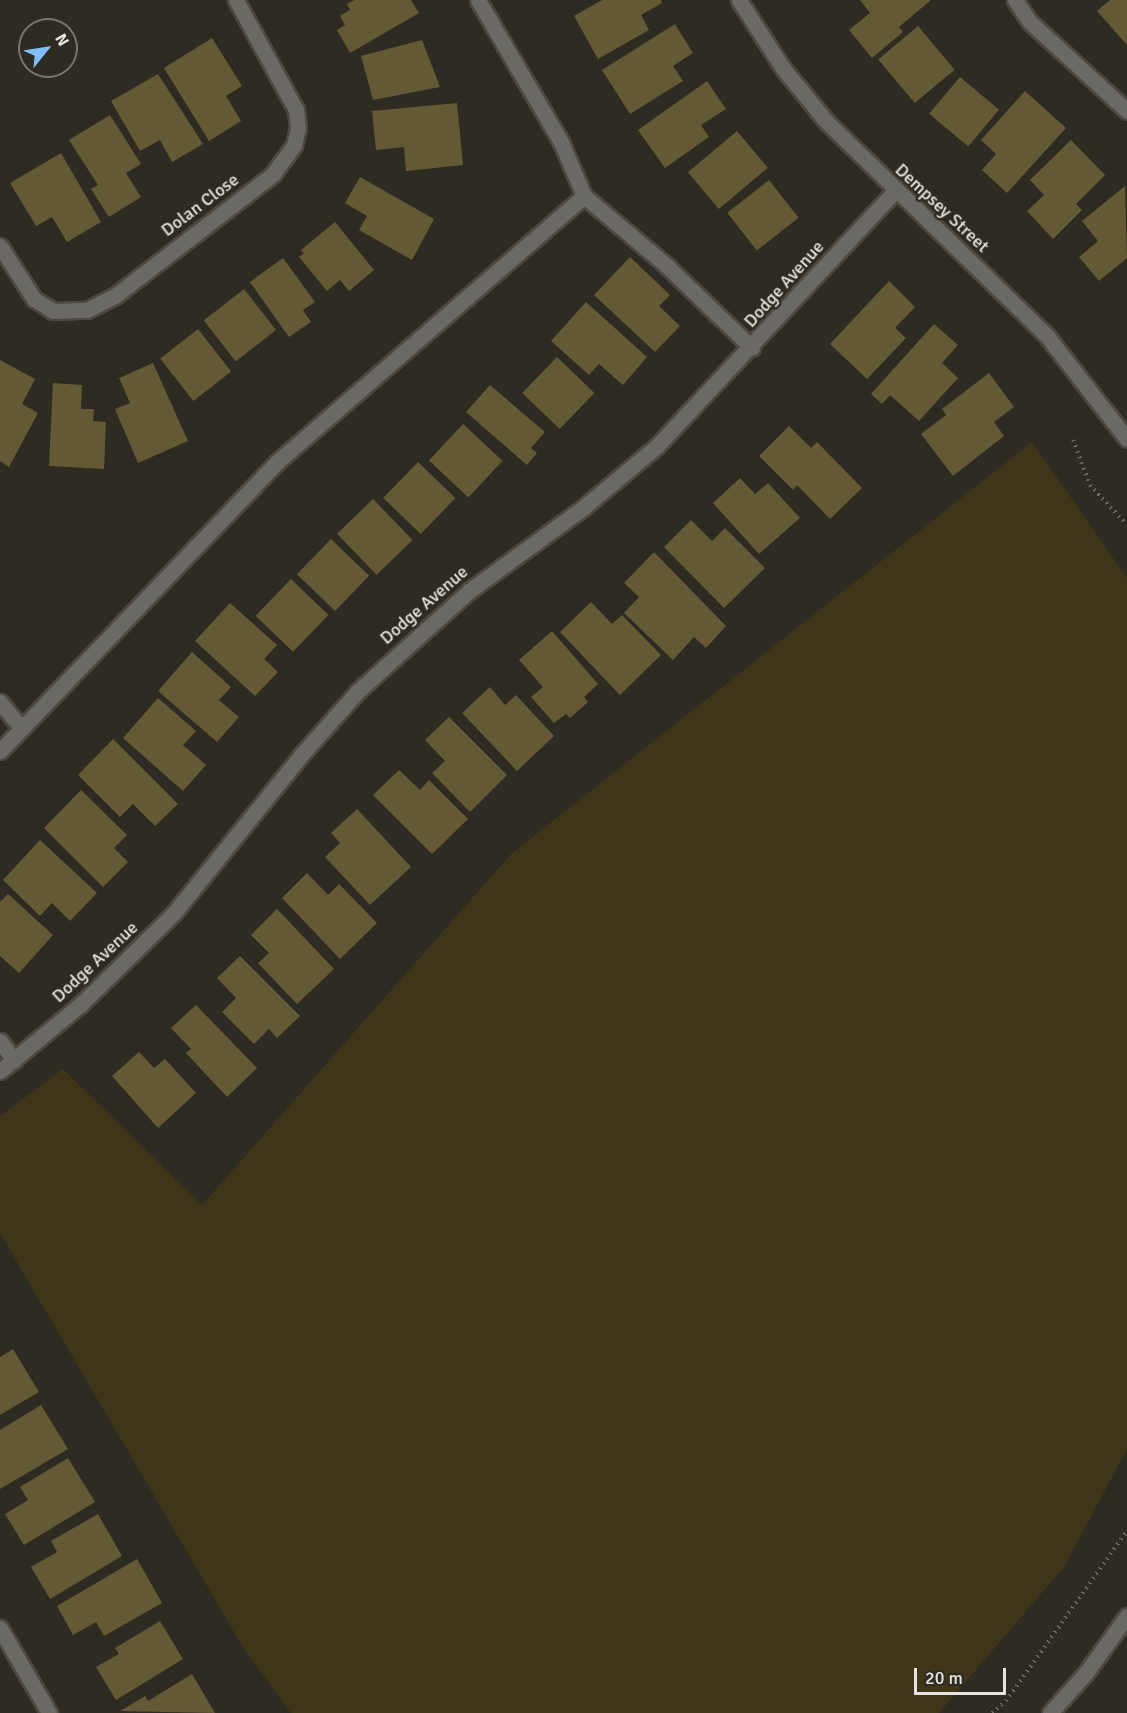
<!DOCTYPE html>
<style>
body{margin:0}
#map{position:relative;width:1127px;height:1713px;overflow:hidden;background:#2e2b22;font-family:Signika,sans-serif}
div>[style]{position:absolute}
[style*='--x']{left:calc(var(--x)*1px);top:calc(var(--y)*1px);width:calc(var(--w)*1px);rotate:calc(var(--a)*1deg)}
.green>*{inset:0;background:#3f361a}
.building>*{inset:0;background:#645935;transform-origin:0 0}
.path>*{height:4px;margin-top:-2px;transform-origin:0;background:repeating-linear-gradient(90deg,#706d65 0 1.5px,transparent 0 6px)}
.roads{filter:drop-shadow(2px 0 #4b4940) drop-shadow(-2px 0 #4b4940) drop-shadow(0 2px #4b4940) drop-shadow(0 -2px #4b4940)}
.service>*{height:15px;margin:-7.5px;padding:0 7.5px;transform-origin:7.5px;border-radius:7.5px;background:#6b6965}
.minor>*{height:15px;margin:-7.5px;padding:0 7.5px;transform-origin:7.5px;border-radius:7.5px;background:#6b6965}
.tertiary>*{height:15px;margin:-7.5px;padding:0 7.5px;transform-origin:7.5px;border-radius:7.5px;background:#6b6965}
span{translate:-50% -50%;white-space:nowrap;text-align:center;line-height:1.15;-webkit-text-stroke:5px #2e2b22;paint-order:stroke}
.street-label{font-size:18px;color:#e6e4de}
.north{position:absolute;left:18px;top:18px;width:60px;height:60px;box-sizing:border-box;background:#2e2b22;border:2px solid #78756d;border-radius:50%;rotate:60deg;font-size:16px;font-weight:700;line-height:24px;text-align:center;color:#e6e4de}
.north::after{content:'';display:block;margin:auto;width:21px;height:27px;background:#80bdfa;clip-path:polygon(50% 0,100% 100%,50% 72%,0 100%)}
.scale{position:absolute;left:914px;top:1668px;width:92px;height:27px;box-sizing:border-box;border:3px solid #e6e4de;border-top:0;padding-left:8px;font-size:18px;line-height:21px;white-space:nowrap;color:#e6e4de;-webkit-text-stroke:4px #2e2b22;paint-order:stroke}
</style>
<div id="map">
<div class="green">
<i style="clip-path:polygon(1032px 442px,1127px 578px,1127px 1449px,1064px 1567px,939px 1713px,291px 1713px,244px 1649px,0 1233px,0 1116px,63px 1069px,202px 1205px,511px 854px)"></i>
</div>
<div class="building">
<i style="clip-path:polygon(354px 0,411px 0,419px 13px,350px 53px,337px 30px,345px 25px,340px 16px,350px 10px,347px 4px)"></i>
<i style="clip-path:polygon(602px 0,661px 0,662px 3px,641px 15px,649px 30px,598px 59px,574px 16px)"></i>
<i style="clip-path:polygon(860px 0,931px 0,899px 27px,903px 32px,872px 58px,849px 30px,870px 13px)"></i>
<i style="clip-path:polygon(1110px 0,1127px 0,1127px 45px,1097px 11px)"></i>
<i style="clip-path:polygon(675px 24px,693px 53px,673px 66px,683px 81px,630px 114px,602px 70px)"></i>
<i style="left:918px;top:26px;width:57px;height:52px;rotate:50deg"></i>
<i style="clip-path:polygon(212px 38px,242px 86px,226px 96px,241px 121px,209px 141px,164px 68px)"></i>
<i style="clip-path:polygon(422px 40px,440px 87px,373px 100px,361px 56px)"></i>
<i style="clip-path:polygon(158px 74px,203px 144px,172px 162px,160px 140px,140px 151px,111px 101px)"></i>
<i style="left:960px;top:77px;width:51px;height:48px;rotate:40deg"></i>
<i style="clip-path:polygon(707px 81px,726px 109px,701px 125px,709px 137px,665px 168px,638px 130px)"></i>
<i style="clip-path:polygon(1025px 91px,1066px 128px,1007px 193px,982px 170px,996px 154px,981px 140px)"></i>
<i style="clip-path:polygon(457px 103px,463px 165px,406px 171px,404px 147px,376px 150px,372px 111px)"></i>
<i style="clip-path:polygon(110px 115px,141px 164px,126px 173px,141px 197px,109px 217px,91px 189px,98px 185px,69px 140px)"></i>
<i style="left:737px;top:131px;width:48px;height:64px;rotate:50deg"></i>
<i style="clip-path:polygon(1071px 140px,1105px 175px,1076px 204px,1082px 210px,1053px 239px,1027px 211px,1044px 195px,1030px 180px)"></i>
<i style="clip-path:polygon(61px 153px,101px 222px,67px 242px,52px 217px,36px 226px,10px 183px)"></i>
<i style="clip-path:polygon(360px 177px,434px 219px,412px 260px,359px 230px,367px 216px,345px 203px)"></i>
<i style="left:769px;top:180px;width:48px;height:53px;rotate:52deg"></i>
<i style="clip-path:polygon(1125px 186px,1127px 258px,1099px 281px,1079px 257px,1098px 241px,1082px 221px)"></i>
<i style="clip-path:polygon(335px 222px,374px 270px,349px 291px,340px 280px,327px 291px,299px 257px,304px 253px,301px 250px)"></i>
<i style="clip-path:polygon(630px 257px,670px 295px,659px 306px,680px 326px,655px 352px,594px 295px)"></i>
<i style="clip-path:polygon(283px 258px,315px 302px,303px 310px,311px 322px,289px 337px,250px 282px)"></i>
<i style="clip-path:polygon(889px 281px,915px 307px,895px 328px,906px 338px,867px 379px,830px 344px)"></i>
<i style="left:244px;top:289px;width:52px;height:51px;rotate:52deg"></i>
<i style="clip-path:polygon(586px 302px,647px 357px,623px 385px,599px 364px,589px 375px,551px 341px)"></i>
<i style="clip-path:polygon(934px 324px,958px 345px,942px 363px,958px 378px,919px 421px,890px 395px,882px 404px,871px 394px)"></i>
<i style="left:198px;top:329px;width:54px;height:48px;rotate:52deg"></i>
<i style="left:557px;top:357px;width:52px;height:50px;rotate:44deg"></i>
<i style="clip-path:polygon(0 360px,35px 379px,22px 404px,38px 413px,9px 467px,0 461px)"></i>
<i style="clip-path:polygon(153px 363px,188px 441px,138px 463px,115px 409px,130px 403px,119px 378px)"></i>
<i style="clip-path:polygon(989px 373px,1014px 407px,994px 422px,1004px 436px,953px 476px,921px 434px,946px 415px,942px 409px)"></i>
<i style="clip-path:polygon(53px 383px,82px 385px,81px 409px,94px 409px,93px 421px,106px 422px,104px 469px,49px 466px)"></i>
<i style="clip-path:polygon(490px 385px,545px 432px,531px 448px,537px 453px,527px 465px,466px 412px)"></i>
<i style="left:463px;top:424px;width:54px;height:50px;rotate:43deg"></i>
<i style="clip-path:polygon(789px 426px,811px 448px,817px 442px,862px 488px,830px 519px,797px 485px,793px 490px,759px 456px)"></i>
<i style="left:418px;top:462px;width:52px;height:50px;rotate:44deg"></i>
<i style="clip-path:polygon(740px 478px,755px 494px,768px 483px,800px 518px,759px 554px,713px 503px)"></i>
<i style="left:373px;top:499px;width:57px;height:50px;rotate:46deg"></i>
<i style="clip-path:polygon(691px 520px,712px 541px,725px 528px,765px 568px,724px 608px,664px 547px)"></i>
<i style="left:331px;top:539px;width:53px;height:49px;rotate:44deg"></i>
<i style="clip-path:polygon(654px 552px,726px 626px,706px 648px,694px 637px,673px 660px,624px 613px,639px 597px,624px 583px)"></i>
<i style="left:291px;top:579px;width:52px;height:51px;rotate:44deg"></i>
<i style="clip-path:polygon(591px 602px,612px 624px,622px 615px,661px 655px,620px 695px,560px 632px)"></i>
<i style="clip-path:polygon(230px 603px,277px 645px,264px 659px,278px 672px,255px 696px,195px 641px)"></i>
<i style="clip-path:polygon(552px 631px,598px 684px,584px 697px,588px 702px,570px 718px,566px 714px,554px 723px,531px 697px,543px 687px,519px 660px)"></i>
<i style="clip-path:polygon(192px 652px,231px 687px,219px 700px,239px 717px,217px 742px,158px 691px)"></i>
<i style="clip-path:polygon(490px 687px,505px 705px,516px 695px,554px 736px,517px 771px,462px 713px)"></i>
<i style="clip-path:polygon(158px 698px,196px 731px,183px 745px,206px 765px,183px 791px,123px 738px)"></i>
<i style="clip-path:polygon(449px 717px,507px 775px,470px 812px,432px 773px,445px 761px,425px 740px)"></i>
<i style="clip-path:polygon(113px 739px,178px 804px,155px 826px,133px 804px,120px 817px,78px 775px)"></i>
<i style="clip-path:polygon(399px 770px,420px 790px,429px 780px,468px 819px,432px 854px,373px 795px)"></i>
<i style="clip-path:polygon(81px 790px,127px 835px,114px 848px,128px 862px,103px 887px,44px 828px)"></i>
<i style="clip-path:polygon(357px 809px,411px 867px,370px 905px,325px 857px,340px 843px,331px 833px)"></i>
<i style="clip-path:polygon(40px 840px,97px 893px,70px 921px,52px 903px,40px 916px,3px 880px)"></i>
<i style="clip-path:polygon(307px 873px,328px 895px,339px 884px,377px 923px,340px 959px,282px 898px)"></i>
<i style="clip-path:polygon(8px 894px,53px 935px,19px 973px,0 956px,0 902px)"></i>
<i style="clip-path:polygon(277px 909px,334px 969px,297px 1004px,258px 963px,269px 953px,251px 935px)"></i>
<i style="clip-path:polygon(240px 956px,300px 1016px,277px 1038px,269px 1029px,254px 1044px,222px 1012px,236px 998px,217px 978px)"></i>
<i style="clip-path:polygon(196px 1005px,257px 1068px,227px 1097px,186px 1053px,191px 1049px,171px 1028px)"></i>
<i style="clip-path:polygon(139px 1052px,154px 1068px,165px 1059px,196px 1093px,158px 1128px,112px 1076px)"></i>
<i style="clip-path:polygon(13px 1349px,39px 1392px,0 1415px,0 1357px)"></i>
<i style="clip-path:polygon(41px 1405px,68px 1449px,0 1489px,0 1430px)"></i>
<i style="clip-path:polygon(68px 1458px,95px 1502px,24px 1545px,5px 1514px,28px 1500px,20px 1487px)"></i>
<i style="clip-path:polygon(98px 1514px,122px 1556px,50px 1599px,31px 1567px,57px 1552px,51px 1541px)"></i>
<i style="clip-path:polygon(137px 1559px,162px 1603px,104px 1636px,96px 1622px,73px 1635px,57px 1606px)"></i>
<i style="clip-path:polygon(160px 1621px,183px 1659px,116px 1700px,96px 1667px,119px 1654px,115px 1648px)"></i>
<i style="clip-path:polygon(192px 1674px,215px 1713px,120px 1711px,145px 1696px,148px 1701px)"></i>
</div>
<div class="path">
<i style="--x:1073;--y:440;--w:48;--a:69.3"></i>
<i style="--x:1090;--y:485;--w:54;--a:47.2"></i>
<i style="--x:992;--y:1713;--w:18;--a:-41"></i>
<i style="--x:1006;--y:1701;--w:209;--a:-54.6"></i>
</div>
<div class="roads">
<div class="service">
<i style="--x:478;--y:0;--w:164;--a:59.7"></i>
<i style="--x:561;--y:142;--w:59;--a:66.9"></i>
<i style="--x:584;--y:196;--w:109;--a:40.1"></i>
<i style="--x:667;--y:266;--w:118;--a:44"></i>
<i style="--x:1015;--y:0;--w:27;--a:56"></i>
<i style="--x:1030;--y:22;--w:132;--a:42.5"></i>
<i style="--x:0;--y:702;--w:33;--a:51"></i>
<i style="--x:0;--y:751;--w:400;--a:-46.2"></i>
<i style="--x:277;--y:462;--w:406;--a:-40.9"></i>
</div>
<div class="minor">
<i style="--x:0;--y:246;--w:63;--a:57.3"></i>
<i style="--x:34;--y:299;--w:22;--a:32"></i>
<i style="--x:53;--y:311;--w:34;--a:-2"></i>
<i style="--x:87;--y:310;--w:33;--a:-27"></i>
<i style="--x:116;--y:295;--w:198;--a:-37.6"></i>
<i style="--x:273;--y:174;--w:36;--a:-54"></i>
<i style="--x:294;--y:145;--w:17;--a:-77"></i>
<i style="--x:298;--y:128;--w:18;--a:-96"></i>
<i style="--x:296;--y:110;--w:125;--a:-118.6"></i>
<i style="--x:0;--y:1041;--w:24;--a:54"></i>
<i style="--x:0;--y:1628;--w:98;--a:60"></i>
</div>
<div class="tertiary">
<i style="--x:739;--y:0;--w:80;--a:57.3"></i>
<i style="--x:782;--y:67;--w:68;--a:50.9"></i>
<i style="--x:825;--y:120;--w:310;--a:44.2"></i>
<i style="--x:1047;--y:336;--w:130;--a:52.2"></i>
<i style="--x:0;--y:1071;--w:105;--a:-39.6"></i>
<i style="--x:81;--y:1004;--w:129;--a:-44.4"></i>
<i style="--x:173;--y:914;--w:206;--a:-51.1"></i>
<i style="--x:302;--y:754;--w:84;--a:-48.4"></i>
<i style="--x:358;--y:691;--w:149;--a:-42"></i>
<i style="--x:469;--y:591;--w:142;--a:-36.1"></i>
<i style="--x:584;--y:507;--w:95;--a:-39.9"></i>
<i style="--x:657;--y:446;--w:349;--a:-47"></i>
<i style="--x:1050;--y:1713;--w:52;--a:-48.1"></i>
<i style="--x:1085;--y:1674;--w:72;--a:-54.1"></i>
</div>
</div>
<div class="street-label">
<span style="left:200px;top:205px;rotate:-37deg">Dolan Close</span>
<span style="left:942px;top:208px;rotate:43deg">Dempsey Street</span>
<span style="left:784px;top:284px;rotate:-48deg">Dodge Avenue</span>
<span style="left:424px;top:605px;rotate:-41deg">Dodge Avenue</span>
<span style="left:95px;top:962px;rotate:-43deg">Dodge Avenue</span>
</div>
<div class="north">N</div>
<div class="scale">20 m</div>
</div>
